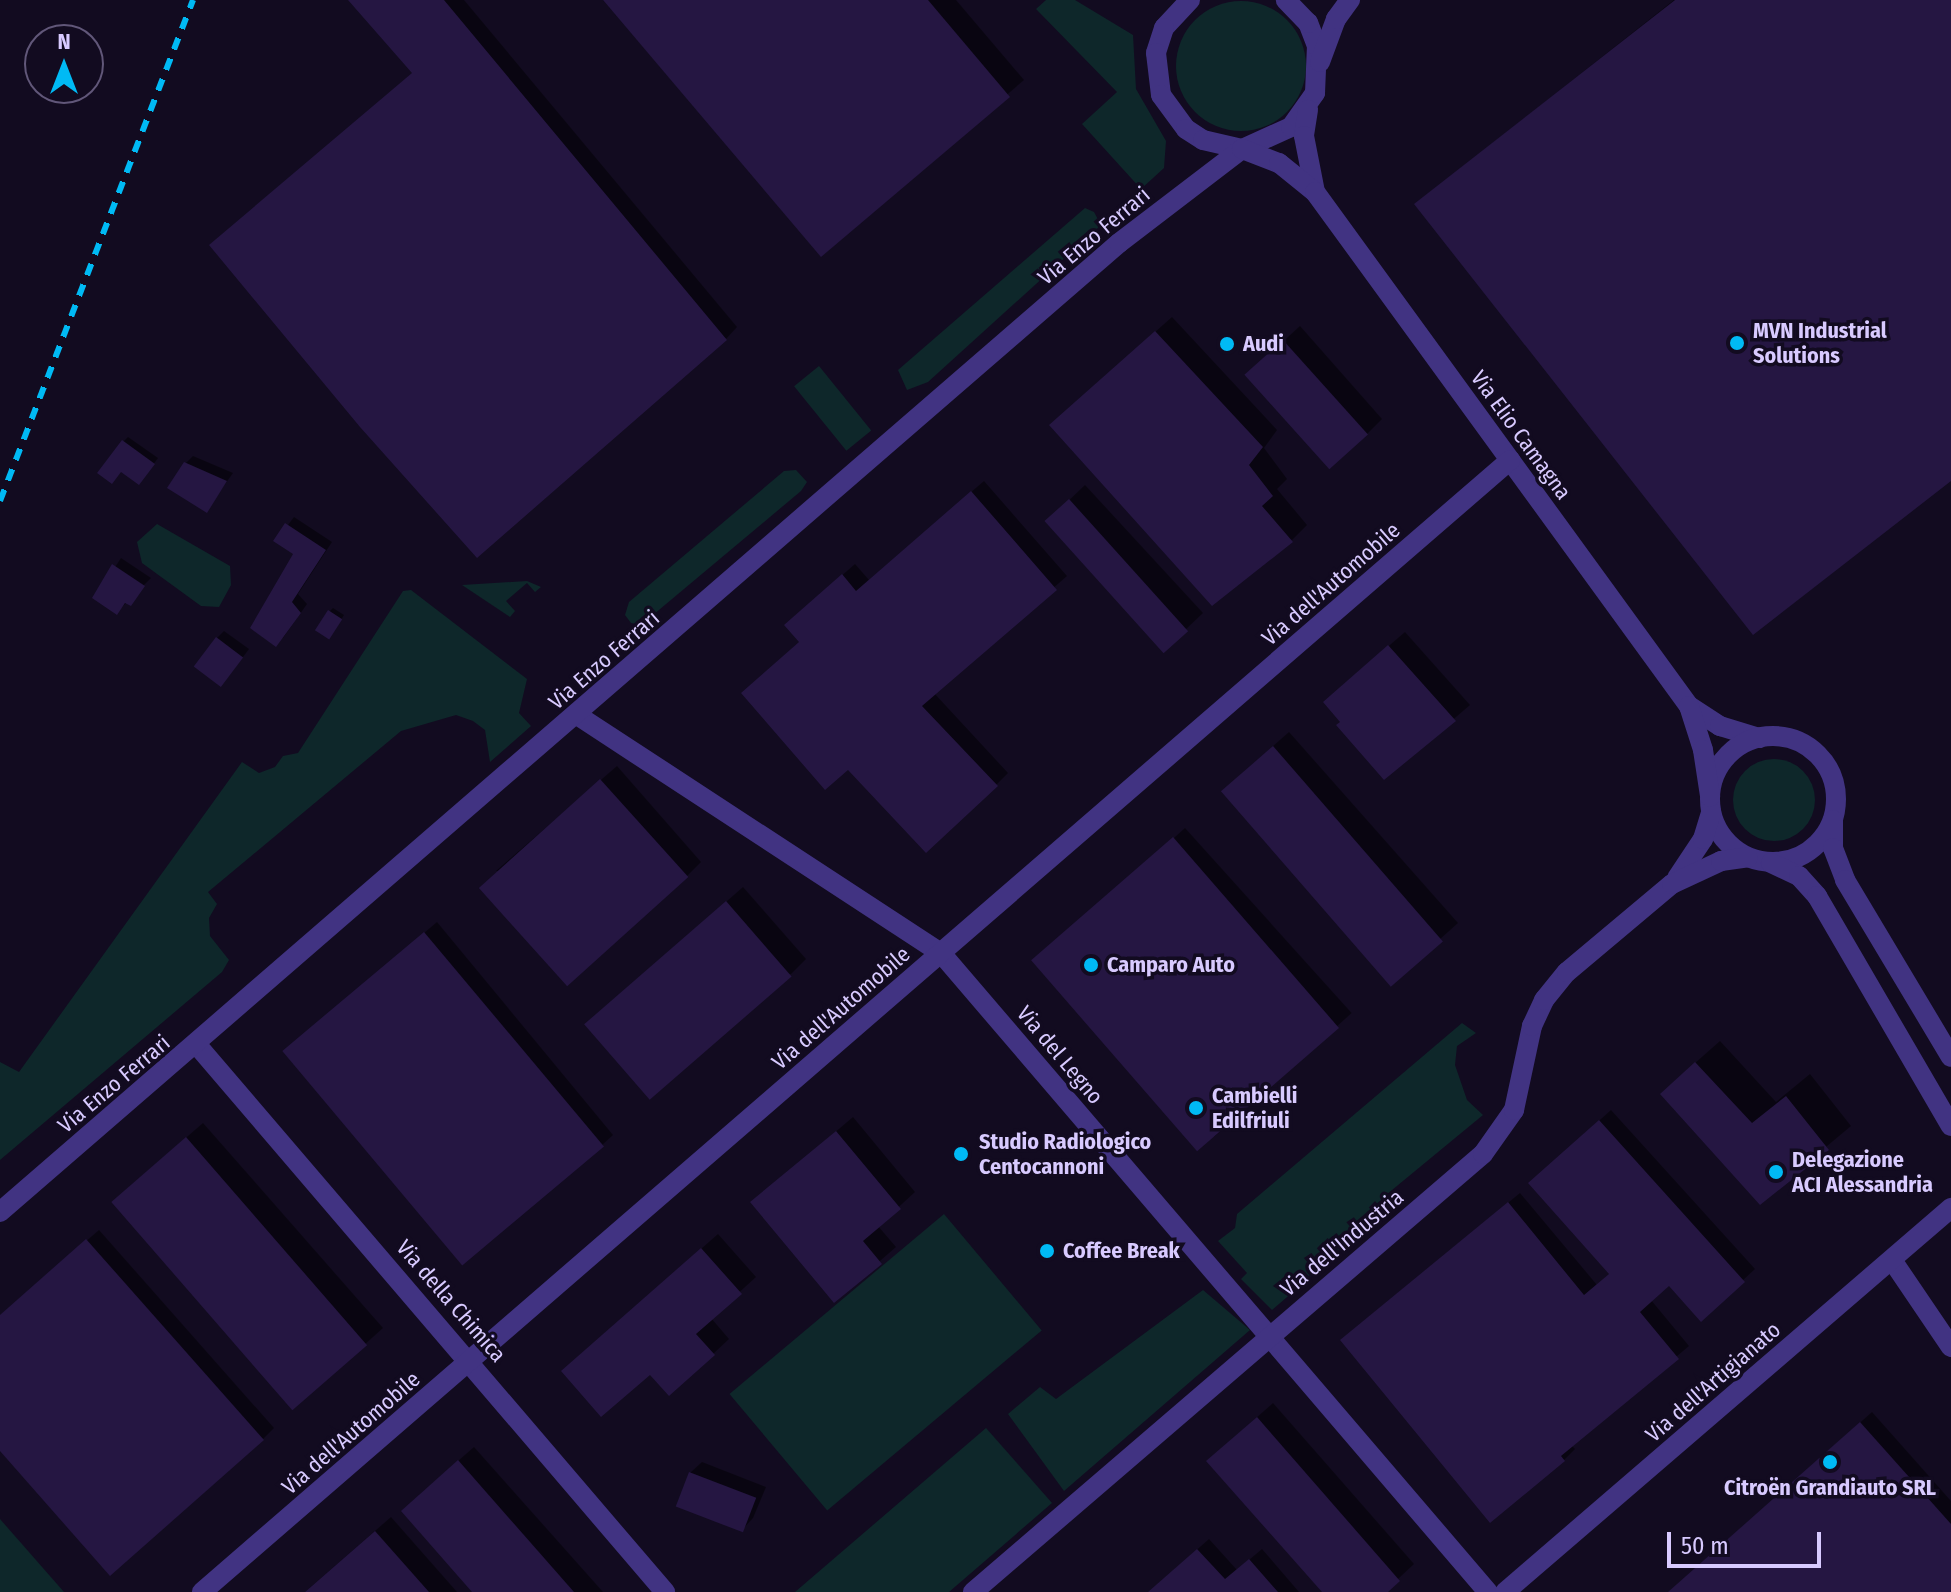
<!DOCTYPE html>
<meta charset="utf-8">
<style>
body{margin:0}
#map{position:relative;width:1951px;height:1592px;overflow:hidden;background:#120b20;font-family:"Fira Sans Condensed",sans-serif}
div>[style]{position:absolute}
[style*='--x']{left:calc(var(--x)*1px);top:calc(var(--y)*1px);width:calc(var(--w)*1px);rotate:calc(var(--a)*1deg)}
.green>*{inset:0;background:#0e272a;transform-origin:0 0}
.round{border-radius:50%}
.shadow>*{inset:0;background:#0007;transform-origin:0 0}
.building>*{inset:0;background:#251642;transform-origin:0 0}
.minor>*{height:20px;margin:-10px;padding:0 10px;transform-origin:10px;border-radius:10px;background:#413382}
.minor>.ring{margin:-10px;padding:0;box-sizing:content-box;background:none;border:20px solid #413382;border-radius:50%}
.rail>*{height:6px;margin-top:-3px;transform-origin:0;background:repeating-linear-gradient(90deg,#00baf5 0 12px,transparent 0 22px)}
.dots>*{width:22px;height:22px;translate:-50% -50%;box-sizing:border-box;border:4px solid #120b20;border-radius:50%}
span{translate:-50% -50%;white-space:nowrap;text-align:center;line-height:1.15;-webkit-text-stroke:7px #120b20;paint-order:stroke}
.street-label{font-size:22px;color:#d8caff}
.poi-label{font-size:22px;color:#d8caff;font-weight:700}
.left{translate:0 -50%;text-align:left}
.north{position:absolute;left:24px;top:24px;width:80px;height:80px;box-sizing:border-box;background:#120b20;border:2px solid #615779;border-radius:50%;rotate:0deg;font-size:22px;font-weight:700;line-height:32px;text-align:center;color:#d8caff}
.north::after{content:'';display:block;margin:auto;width:28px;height:36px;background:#00baf5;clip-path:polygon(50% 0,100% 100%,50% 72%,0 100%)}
.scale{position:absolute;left:1667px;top:1532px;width:154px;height:36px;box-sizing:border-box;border:4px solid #d8caff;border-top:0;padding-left:10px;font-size:24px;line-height:28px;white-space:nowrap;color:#d8caff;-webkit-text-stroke:6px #120b20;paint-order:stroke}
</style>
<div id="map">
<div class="green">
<i style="clip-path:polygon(1046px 0,1075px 0,1133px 35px,1136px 89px,1166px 141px,1164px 168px,1141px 189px,1082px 124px,1117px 92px,1036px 9px)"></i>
<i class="round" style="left:1176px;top:1px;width:130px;height:130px"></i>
<i style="clip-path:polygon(1085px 208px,1094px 212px,1101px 225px,928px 382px,907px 390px,898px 370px)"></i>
<i style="left:819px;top:366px;width:83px;height:32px;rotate:51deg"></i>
<i style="clip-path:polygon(796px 470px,807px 482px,801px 491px,641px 625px,631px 623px,625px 615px,629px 602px,784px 471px)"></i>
<i style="clip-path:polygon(157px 524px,230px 566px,231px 585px,219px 607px,201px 606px,142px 563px,137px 542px)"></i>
<i style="clip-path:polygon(527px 581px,541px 587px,535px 592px,527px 583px,506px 601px,515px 611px,510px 617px,462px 585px)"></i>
<i style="clip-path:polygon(411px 590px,527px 679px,519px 713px,531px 726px,490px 762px,485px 730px,473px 721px,456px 715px,401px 731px,208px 892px,217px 904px,209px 918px,210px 936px,229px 960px,222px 972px,0 1160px,0 1062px,19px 1072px,242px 762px,259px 773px,275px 767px,283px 756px,298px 753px,403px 591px)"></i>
<i class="round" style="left:1733px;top:759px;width:82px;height:82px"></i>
<i style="clip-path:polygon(1462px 1023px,1476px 1033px,1457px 1046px,1455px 1065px,1467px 1100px,1483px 1115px,1386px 1195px,1372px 1224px,1272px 1310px,1241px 1279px,1247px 1273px,1218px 1241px,1235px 1228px,1237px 1214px)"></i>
<i style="left:944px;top:1214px;width:152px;height:280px;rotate:50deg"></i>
<i style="clip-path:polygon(1203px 1290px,1250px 1330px,1064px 1491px,1008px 1414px,1040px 1387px,1056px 1399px)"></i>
<i style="clip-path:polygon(986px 1428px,1052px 1503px,949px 1592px,795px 1592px)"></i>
<i style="clip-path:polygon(0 1519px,64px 1592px,0 1592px)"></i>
</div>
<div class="shadow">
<i style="clip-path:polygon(351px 0,464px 0,737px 327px,726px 339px,414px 72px)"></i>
<i style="clip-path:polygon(603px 0,956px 0,1024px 80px,821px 254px)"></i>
<i style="clip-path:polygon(1674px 0,1951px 0,1951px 478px,1416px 204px)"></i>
<i style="clip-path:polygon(1172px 317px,1277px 430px,1264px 448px,1287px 479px,1277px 489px,1307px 525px,1292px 540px,1067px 410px)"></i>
<i style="clip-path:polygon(1300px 326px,1382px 419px,1367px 434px,1263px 360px)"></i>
<i style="clip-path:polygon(128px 437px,158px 458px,144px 477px,123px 442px)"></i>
<i style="clip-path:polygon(193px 456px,233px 473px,206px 511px,186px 463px)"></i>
<i style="clip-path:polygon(984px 481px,1067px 576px,934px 693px,1008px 773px,996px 785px,801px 641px,799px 613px,855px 564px,869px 580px)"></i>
<i style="clip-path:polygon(1085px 485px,1203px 613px,1165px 649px,1063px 506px)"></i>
<i style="clip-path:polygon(294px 517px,332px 542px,298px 594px,307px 604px,283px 638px,295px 553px,276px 541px)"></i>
<i style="clip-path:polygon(121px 558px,151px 578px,117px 612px,95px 598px)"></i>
<i style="clip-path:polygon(333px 608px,344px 615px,332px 634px,330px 611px)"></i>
<i style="clip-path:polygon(224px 631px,249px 649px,228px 677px,217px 638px)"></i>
<i style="clip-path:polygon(1405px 632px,1470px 705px,1385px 778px,1343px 722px,1341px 687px)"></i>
<i style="clip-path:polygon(1289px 732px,1458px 923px,1392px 982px,1239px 776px)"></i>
<i style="clip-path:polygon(617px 766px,701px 862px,686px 877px,496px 871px)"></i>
<i style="left:1185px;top:828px;width:249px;height:185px;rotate:48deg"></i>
<i style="clip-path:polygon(743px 887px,806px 959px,791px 974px,603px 1010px)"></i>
<i style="clip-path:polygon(437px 922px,613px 1135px,601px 1146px,297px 1041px)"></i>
<i style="clip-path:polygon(1720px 1041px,1776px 1102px,1810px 1074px,1851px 1126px,1760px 1202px,1686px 1071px)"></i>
<i style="clip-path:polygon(1611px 1110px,1755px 1269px,1701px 1319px,1669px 1283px,1651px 1300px,1689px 1346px,1571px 1445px,1575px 1449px,1564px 1460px,1354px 1329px,1520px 1193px,1597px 1285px,1611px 1273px,1542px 1172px)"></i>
<i style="clip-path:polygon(853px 1117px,915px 1192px,878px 1226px,896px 1247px,835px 1300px,753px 1202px)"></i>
<i style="clip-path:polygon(203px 1123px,383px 1328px,295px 1407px,129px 1187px)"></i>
<i style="clip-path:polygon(99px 1230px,274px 1428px,263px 1439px,0 1448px,0 1316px)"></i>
<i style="clip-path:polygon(718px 1234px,756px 1277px,711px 1318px,729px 1339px,713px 1354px,579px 1356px)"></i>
<i style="clip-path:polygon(1273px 1403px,1414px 1564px,1384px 1592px,1324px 1592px,1224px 1446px)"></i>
<i style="clip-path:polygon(1872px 1412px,1951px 1501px,1951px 1592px,1670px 1592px)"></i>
<i style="clip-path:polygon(474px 1447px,603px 1592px,475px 1592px,419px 1495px)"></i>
<i style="clip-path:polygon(702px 1462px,766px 1487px,753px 1518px,742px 1530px,690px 1473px)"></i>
<i style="clip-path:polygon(391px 1517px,457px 1592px,305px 1592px)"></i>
<i style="clip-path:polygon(1209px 1539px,1237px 1570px,1262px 1549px,1299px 1592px,1149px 1592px)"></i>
</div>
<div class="building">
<i style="clip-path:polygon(348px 0,444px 0,727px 340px,477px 558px,360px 427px,209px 245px,412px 73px)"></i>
<i style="clip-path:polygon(603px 0,928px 0,1010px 97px,821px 257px)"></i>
<i style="clip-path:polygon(1675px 0,1951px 0,1951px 481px,1753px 635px,1414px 204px)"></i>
<i style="clip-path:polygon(1155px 331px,1263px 447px,1249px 465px,1273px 496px,1262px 506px,1293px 542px,1212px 606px,1049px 425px)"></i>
<i style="left:1283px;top:340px;width:127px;height:52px;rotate:48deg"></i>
<i style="clip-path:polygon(122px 440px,155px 464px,139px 485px,121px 472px,112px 484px,97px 473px)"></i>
<i style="clip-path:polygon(184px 462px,227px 481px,207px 513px,167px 488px)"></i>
<i style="clip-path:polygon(971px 491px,1057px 590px,922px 706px,998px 786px,926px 853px,848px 770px,825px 790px,741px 693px,799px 642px,784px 625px,842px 574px,856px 591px)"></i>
<i style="left:1069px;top:499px;width:178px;height:33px;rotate:48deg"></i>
<i style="clip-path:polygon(285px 523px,326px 550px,292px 602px,301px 613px,276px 647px,250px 628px,293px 554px,273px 541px)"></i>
<i style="clip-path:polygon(112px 564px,145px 586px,131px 606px,125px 603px,117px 615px,92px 598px)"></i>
<i style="left:328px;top:610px;width:17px;height:24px;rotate:33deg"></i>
<i style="left:216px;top:637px;width:34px;height:37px;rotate:37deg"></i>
<i style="clip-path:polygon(1388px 645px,1456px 721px,1384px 780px,1336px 725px,1340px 722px,1323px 702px)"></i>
<i style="left:1273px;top:746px;width:259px;height:69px;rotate:49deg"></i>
<i style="left:600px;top:779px;width:132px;height:163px;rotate:48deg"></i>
<i style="left:1173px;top:837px;width:253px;height:188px;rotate:49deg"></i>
<i style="left:726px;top:901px;width:100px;height:188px;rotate:49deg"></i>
<i style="left:424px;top:932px;width:280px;height:185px;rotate:50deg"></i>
<i style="clip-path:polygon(1695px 1062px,1752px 1123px,1786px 1096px,1829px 1150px,1760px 1205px,1660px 1094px)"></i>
<i style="clip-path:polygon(1599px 1120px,1745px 1282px,1701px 1322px,1669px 1286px,1640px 1312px,1679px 1359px,1561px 1456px,1565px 1461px,1490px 1523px,1340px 1340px,1508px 1202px,1584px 1295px,1609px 1274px,1528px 1183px)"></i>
<i style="clip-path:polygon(836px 1131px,901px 1209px,863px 1241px,882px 1264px,834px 1303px,750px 1202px)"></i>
<i style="left:186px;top:1137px;width:276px;height:99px;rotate:49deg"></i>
<i style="clip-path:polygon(86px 1239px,264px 1440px,110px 1576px,0 1451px,0 1315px)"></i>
<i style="clip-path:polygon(701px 1248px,742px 1294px,696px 1334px,715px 1355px,669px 1396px,650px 1375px,601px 1417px,561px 1371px)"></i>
<i style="clip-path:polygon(1257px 1417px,1400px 1581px,1388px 1592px,1322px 1592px,1206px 1461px)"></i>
<i style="clip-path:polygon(1860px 1422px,1951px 1524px,1951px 1592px,1668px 1592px)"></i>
<i style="clip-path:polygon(458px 1460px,574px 1592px,472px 1592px,401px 1511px)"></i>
<i style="left:689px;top:1472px;width:72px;height:37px;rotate:21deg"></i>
<i style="clip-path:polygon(375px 1531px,429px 1592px,305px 1592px)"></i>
<i style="clip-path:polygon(1197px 1549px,1225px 1579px,1249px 1559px,1278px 1592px,1148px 1592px)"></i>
</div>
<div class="minor">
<i style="--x:1190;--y:0;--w:38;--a:133"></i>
<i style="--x:1164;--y:28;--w:26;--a:108"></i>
<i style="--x:1156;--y:53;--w:42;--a:83.2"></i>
<i style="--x:1161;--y:95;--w:42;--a:53.7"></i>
<i style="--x:1186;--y:129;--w:20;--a:33"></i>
<i style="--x:1203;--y:140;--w:40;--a:13"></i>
<i style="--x:1242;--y:149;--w:54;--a:-24.2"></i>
<i style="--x:1291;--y:127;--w:42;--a:-54.8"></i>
<i style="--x:1315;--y:93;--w:47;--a:-87.6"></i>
<i style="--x:1317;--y:46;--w:25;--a:-111"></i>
<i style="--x:1308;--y:23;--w:32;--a:-134"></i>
<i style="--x:1320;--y:62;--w:46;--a:-69.6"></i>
<i style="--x:1336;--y:19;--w:24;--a:-54"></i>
<i style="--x:1308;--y:110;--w:26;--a:99"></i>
<i style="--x:1304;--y:136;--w:57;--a:78.9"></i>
<i style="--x:1689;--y:706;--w:37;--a:33"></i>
<i style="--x:1720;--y:726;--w:41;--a:17.1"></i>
<i style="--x:577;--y:715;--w:435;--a:33.2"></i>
<i style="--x:941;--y:953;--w:841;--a:49.44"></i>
<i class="ring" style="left:1710px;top:736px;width:106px;height:106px"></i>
<i style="--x:1833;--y:820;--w:28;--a:90"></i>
<i style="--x:1833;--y:848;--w:34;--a:69"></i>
<i style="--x:1845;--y:880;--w:206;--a:59.1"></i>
<i style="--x:1771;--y:863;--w:31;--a:25"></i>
<i style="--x:1799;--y:876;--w:27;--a:48"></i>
<i style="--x:1817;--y:896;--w:266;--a:59.8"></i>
<i style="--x:1677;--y:878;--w:47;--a:-56.3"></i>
<i style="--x:1703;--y:839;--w:28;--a:-73"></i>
<i style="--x:197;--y:1045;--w:720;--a:49.45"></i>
<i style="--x:0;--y:1212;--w:1480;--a:-40.89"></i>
<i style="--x:1119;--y:243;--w:155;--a:-37.4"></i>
<i style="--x:1242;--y:149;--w:40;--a:21"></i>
<i style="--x:1279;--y:163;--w:46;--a:38.9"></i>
<i style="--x:1315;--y:192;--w:636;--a:53.96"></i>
<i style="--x:1689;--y:706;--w:46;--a:72.3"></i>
<i style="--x:1703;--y:750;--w:47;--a:81.3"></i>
<i style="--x:1892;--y:1260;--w:105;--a:55.9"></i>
<i style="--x:202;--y:1592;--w:1730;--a:-40.87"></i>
<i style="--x:973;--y:1592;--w:672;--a:-40.66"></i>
<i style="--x:1483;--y:1154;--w:54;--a:-54.8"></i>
<i style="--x:1514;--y:1110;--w:86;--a:-77.9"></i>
<i style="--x:1532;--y:1026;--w:29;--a:-65"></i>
<i style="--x:1544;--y:1000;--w:36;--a:-51"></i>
<i style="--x:1567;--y:972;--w:137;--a:-40"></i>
<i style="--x:1672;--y:884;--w:54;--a:-25.1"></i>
<i style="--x:1721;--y:861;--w:27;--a:-8"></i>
<i style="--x:1505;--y:1592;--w:589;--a:-40.73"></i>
</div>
<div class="rail">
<i style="--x:0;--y:501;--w:537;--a:-68.93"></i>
</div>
<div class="dots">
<i style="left:1737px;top:343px;background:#00baf5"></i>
<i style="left:1227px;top:344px;background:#00baf5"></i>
<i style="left:1091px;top:965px;background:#00baf5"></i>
<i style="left:1196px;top:1108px;background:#00baf5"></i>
<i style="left:961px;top:1154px;background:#00baf5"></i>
<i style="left:1776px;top:1172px;background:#00baf5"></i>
<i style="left:1047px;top:1251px;background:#00baf5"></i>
<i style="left:1830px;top:1462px;background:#00baf5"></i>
</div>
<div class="street-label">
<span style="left:1094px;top:236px;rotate:-40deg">Via Enzo Ferrari</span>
<span style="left:1521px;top:435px;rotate:54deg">Via Elio Camagna</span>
<span style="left:1331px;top:584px;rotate:-41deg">Via dell'Automobile</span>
<span style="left:604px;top:660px;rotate:-41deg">Via Enzo Ferrari</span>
<span style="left:841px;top:1008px;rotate:-41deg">Via dell'Automobile</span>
<span style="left:1060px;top:1055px;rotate:50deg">Via del Legno</span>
<span style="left:114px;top:1084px;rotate:-40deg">Via Enzo Ferrari</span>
<span style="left:1342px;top:1243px;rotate:-40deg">Via dell'Industria</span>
<span style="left:451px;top:1301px;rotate:49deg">Via della Chimica</span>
<span style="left:1713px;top:1382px;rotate:-41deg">Via dell'Artigianato</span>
<span style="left:351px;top:1433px;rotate:-41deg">Via dell'Automobile</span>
</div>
<div class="poi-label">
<span class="left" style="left:1753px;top:343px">MVN Industrial<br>Solutions</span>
<span class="left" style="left:1243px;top:344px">Audi</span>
<span class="left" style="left:1107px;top:965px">Camparo Auto</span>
<span class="left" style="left:1212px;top:1108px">Cambielli<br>Edilfriuli</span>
<span class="left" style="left:979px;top:1154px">Studio Radiologico<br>Centocannoni</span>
<span class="left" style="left:1792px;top:1172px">Delegazione<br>ACI Alessandria</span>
<span class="left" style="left:1063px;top:1251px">Coffee Break</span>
<span style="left:1830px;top:1488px">Citroën Grandiauto SRL</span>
</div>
<div class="north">N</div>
<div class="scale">50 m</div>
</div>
